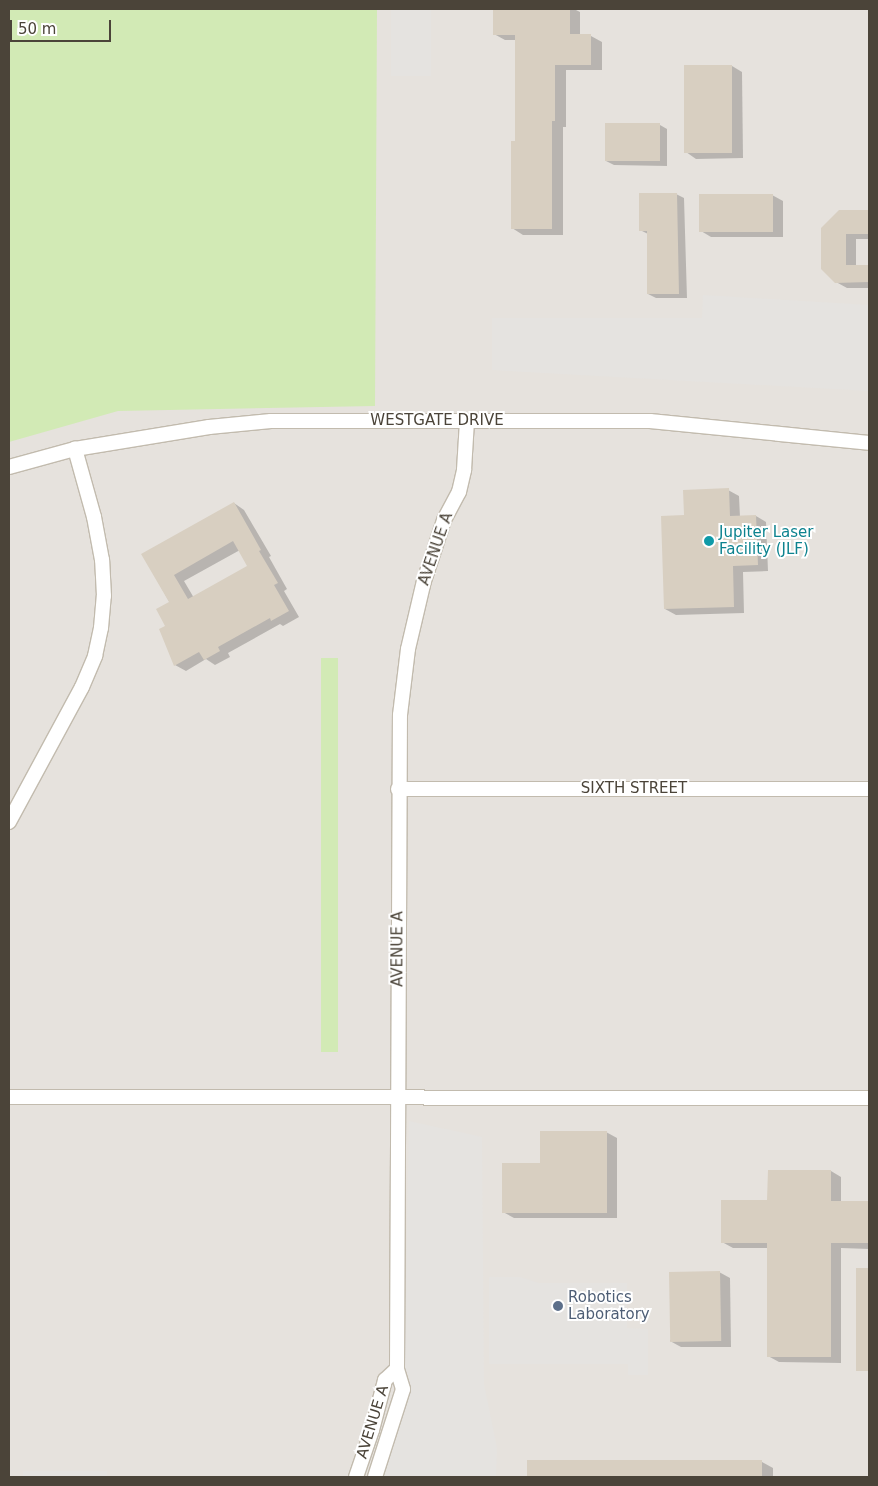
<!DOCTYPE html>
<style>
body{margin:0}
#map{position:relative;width:878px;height:1486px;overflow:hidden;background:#f6f3ec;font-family:"DejaVu Sans",sans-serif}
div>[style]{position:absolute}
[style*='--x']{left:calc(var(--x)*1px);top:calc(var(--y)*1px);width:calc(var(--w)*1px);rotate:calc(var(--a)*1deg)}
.industrial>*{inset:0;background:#e6e2dd;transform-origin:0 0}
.green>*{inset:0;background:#d2eab5;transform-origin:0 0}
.parking>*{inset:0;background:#e5e3e0;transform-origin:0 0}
.shadow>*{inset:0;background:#0003;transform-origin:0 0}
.building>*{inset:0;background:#d8cfc1;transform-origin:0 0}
.roads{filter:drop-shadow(1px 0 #c2bbae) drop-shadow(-1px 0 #c2bbae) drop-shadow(0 1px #c2bbae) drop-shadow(0 -1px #c2bbae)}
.street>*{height:14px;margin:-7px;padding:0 7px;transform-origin:7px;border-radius:7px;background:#fff}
.dots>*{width:14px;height:14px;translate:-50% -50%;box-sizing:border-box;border:2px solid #fff;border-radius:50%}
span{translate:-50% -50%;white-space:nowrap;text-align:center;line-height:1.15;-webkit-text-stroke:4px #fff;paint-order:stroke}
.street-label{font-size:15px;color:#4b4439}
.culture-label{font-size:15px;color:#0d838f}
.left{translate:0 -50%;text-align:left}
.service-label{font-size:15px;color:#4e5e75}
.frame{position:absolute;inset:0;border:10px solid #4b4439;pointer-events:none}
.scale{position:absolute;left:10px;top:20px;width:101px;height:22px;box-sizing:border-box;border:2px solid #4b4439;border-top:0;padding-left:6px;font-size:15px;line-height:18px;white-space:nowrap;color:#4b4439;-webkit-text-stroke:4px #fff;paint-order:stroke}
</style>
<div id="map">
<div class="industrial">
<i style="left:9px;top:9px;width:860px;height:1468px"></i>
</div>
<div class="green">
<i style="clip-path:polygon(9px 9px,377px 9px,375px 406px,118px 411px,9px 442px)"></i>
<i style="left:338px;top:658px;width:394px;height:17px;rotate:90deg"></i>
</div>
<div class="parking">
<i style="left:391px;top:9px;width:40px;height:67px"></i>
<i style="clip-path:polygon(703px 295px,869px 305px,869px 391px,492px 370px,492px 318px,702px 318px)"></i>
<i style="clip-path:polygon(409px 1121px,482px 1137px,484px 1384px,497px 1448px,496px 1477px,383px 1477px,396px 1432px,404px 1383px)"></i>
<i style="clip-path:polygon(489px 1277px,520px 1277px,538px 1283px,627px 1283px,627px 1328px,648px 1329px,648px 1375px,628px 1375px,628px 1364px,489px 1364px)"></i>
<i style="left:23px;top:1471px;width:84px;height:6px"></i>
</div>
<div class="shadow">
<i style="clip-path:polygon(494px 9px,574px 9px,580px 12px,580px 36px,591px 36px,602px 42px,602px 70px,566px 70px,566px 127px,563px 127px,563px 235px,523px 235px,512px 228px,517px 142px,517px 40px,505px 40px,494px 34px)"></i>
<i style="clip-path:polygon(732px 66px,742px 72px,743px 158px,696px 159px,686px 152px)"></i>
<i style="clip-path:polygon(660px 125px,667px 129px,667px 166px,614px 165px,606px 161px)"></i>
<i style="clip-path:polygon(676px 194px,684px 198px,687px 298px,656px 298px,648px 294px,648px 234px,640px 230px)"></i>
<i style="clip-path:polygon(772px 195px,783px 201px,783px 237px,711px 237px,701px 231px)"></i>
<i style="clip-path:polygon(839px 211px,869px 211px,869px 239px,856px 239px,856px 267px,869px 267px,869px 288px,847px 288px,836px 282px)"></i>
<i style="clip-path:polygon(728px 490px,739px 496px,740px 517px,756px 516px,766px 522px,768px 571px,743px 572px,744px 613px,676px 615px,665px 609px)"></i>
<i style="clip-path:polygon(evenodd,234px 503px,244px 510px,271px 556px,269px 557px,287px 589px,284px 591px,299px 617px,283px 626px,280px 624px,228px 653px,230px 657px,215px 665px,206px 659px,186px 671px,175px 665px,167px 626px,170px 603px,143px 555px,234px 503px,240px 550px,249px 566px,194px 598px,184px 581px,240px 550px)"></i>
<i style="clip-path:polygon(606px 1132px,617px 1138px,617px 1218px,514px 1218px,503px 1212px,542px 1165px)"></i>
<i style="clip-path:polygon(831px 1171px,841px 1177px,841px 1202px,869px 1202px,869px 1249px,841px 1248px,841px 1363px,779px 1362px,768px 1356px,769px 1248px,733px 1248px,722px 1242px,769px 1202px)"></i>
<i style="left:858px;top:1269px;width:11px;height:101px"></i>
<i style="clip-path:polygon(719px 1272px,730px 1278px,731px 1347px,681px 1347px,670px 1341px)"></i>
<i style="clip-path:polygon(528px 1461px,762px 1462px,773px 1468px,773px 1477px,528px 1477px)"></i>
</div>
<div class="building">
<i style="clip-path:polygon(493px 9px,570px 9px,570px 34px,591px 34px,591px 65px,555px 65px,555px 121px,552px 121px,552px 229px,511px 229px,511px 141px,515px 141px,515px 35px,493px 35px)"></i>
<i style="left:684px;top:65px;width:48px;height:88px"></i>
<i style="left:605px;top:123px;width:55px;height:38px"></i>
<i style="clip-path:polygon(639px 193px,677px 193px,679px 294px,647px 294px,647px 231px,639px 231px)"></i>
<i style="left:699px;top:194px;width:74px;height:38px"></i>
<i style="clip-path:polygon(839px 210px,869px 210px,869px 234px,846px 234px,846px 265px,869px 265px,869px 282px,835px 283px,821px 269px,821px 228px)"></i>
<i style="clip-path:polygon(729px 488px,730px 516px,756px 515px,758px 565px,733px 566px,734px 607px,664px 609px,661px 516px,684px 515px,683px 490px)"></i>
<i style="clip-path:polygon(evenodd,234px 502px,261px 550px,259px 551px,278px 583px,274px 585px,289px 611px,271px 621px,270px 618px,218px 647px,220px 651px,204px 660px,199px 652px,174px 666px,159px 629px,165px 626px,156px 609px,169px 602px,141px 554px,234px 502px,233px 541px,247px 566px,188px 599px,174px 575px,233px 541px)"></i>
<i style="clip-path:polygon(540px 1131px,607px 1131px,607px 1213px,502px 1213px,502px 1163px,540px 1163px)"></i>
<i style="clip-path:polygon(768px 1170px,831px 1170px,831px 1201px,869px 1201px,869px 1243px,831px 1243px,831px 1357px,767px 1357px,767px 1243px,721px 1243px,721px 1200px,767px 1200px)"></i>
<i style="left:856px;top:1268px;width:13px;height:103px"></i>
<i style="left:720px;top:1271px;width:70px;height:51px;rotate:89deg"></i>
<i style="left:527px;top:1460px;width:235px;height:17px"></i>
</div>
<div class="roads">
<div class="street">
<i style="--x:9;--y:467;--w:68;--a:-15.3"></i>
<i style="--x:75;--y:449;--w:136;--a:-9.3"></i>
<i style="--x:209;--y:427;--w:62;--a:-5.5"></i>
<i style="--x:271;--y:421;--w:379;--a:0"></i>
<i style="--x:650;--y:421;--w:220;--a:5.7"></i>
<i style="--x:398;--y:789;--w:471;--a:0"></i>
<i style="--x:9;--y:822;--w:153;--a:-61.6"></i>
<i style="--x:82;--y:687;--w:34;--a:-67"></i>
<i style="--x:95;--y:656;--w:29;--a:-78"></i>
<i style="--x:101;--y:628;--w:32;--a:-85"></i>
<i style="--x:104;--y:596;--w:36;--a:-93"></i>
<i style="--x:102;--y:560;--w:44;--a:-100.5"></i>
<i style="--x:94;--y:517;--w:71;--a:-105.6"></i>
<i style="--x:9;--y:1097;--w:860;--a:0.07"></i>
<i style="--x:356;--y:1477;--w:50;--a:-71.2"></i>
<i style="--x:372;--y:1430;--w:52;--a:-75.4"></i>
<i style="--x:385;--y:1380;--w:16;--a:-43"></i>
<i style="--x:375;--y:1477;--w:92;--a:-72.3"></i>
<i style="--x:403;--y:1389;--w:21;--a:-107"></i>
<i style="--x:397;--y:1369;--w:654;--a:-89.74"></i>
<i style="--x:400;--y:715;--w:66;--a:-83.1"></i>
<i style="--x:408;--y:649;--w:70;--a:-76.8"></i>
<i style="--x:424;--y:581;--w:64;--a:-71.8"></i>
<i style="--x:444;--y:520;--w:32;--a:-62"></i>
<i style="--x:459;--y:492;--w:23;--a:-77"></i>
<i style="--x:464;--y:470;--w:49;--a:-86.5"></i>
</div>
</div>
<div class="dots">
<i style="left:709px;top:541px;background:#0f9aa8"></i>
<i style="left:558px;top:1306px;background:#5c6f8a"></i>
</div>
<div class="street-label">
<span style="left:437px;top:421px">WESTGATE DRIVE</span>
<span style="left:436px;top:549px;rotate:-71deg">AVENUE A</span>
<span style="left:634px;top:789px">SIXTH STREET</span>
<span style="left:398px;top:949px;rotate:-90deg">AVENUE A</span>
<span style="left:373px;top:1422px;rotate:-73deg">AVENUE A</span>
</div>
<div class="culture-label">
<span class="left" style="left:719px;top:541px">Jupiter Laser<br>Facility (JLF)</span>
</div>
<div class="service-label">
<span class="left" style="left:568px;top:1306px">Robotics<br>Laboratory</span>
</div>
<div class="frame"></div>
<div class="scale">50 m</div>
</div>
